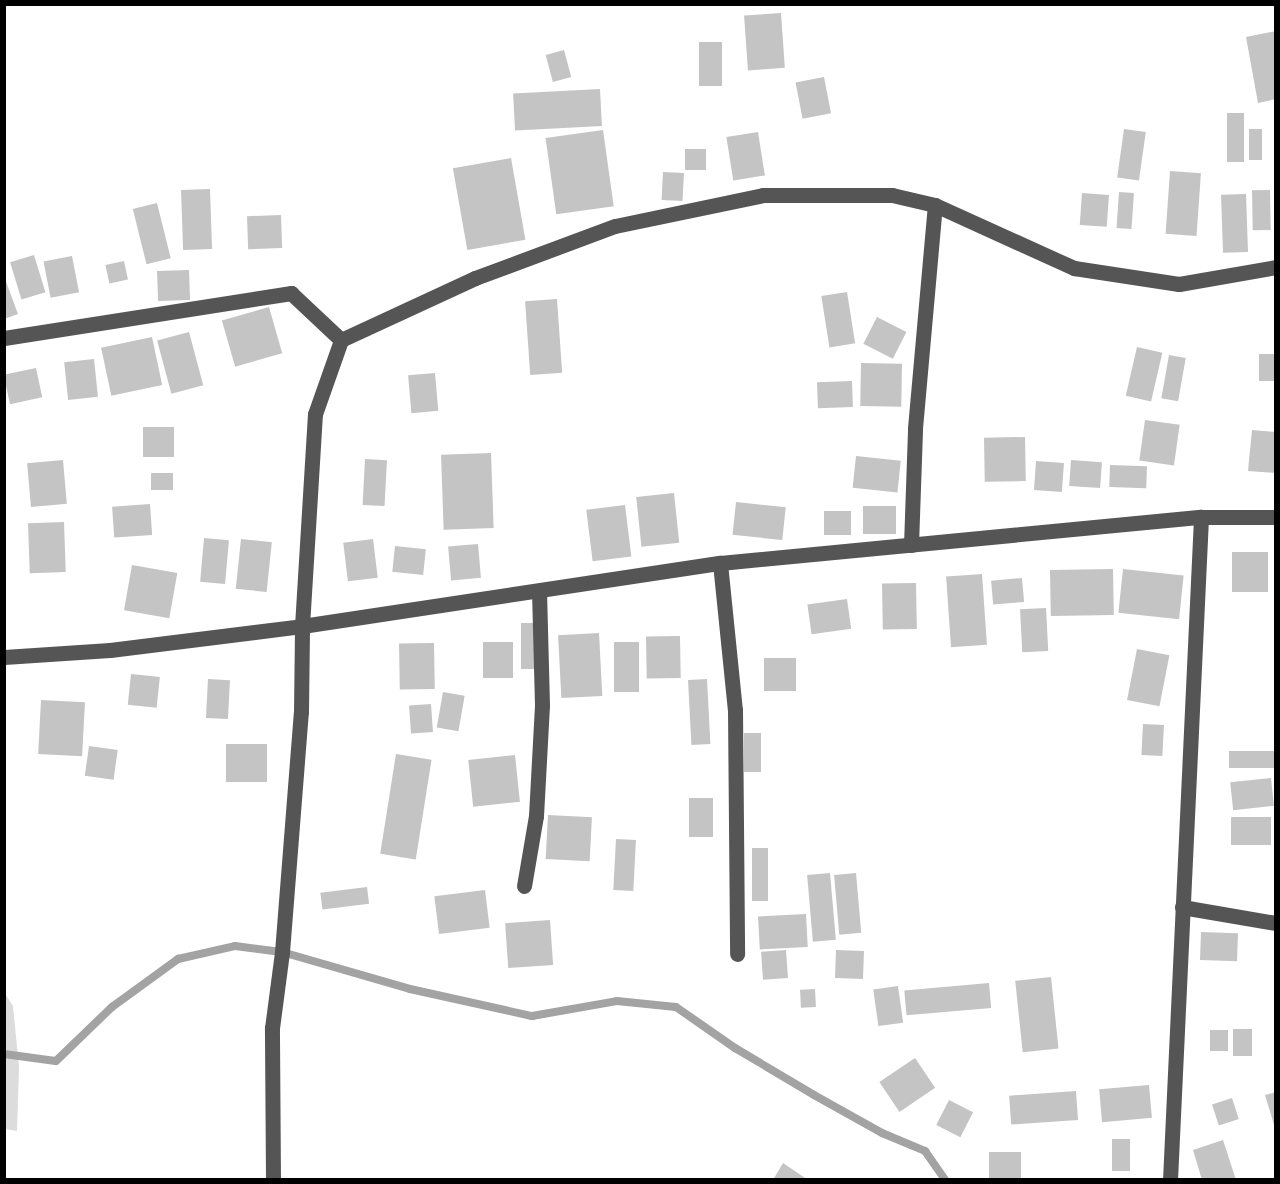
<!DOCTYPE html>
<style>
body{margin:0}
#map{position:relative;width:1280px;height:1184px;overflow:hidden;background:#fff;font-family:Helvetica,sans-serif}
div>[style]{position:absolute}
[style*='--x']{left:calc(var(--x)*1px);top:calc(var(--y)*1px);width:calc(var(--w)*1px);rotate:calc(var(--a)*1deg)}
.green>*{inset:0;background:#dcdcdc}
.stream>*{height:8px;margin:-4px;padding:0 4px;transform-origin:4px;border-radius:4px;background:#a3a3a3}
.building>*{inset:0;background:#c4c4c4;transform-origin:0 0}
.minor>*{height:15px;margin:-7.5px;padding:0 7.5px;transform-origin:7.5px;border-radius:7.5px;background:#555}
span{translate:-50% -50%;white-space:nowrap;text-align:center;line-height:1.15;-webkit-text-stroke:6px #fff;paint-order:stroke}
.frame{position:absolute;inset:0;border:6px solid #000;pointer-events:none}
</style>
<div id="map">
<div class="green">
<i style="clip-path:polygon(4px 992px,13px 1006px,19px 1067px,17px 1131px,5px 1129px)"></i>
</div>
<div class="stream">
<i style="--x:4;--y:1054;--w:52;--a:7.7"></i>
<i style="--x:56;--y:1061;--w:78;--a:-44"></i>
<i style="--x:112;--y:1007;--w:82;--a:-36"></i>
<i style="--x:178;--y:959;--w:58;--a:-12.8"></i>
<i style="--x:235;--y:946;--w:47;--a:7.3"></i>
<i style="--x:282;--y:952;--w:133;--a:16.1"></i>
<i style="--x:410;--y:989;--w:125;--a:12.5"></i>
<i style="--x:532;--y:1016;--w:86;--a:-10"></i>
<i style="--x:617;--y:1001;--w:59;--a:5.8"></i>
<i style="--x:676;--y:1007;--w:72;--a:34.8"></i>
<i style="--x:735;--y:1048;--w:92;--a:30.7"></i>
<i style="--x:814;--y:1095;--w:78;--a:29.2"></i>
<i style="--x:882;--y:1133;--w:47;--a:22.7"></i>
<i style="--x:925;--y:1151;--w:35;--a:55"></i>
</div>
<div class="building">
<i style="left:781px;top:13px;width:55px;height:37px;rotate:86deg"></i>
<i style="clip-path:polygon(1276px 31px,1276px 99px,1258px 103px,1246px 37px)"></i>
<i style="left:699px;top:42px;width:23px;height:44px"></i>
<i style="left:564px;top:50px;width:28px;height:19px;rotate:75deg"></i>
<i style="left:824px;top:77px;width:37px;height:29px;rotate:79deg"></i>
<i style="left:600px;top:89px;width:37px;height:87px;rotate:87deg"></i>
<i style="left:1227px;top:113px;width:17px;height:49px"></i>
<i style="left:1124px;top:129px;width:22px;height:49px;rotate:8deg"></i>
<i style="left:1249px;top:129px;width:13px;height:31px"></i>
<i style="left:603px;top:130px;width:77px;height:58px;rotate:82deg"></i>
<i style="left:758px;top:132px;width:44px;height:32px;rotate:81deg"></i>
<i style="left:685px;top:149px;width:21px;height:21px"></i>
<i style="left:511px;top:158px;width:83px;height:59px;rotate:80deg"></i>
<i style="left:1170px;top:171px;width:31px;height:63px;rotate:4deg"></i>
<i style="left:663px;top:172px;width:21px;height:28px;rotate:3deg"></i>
<i style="left:210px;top:189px;width:60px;height:29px;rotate:88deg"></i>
<i style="left:1270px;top:190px;width:40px;height:18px;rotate:89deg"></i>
<i style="left:1119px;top:192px;width:15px;height:36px;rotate:4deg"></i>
<i style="left:1082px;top:193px;width:27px;height:32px;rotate:4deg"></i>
<i style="left:1246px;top:194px;width:58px;height:25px;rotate:88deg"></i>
<i style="left:157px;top:203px;width:57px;height:25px;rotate:76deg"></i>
<i style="left:281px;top:215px;width:33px;height:34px;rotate:88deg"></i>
<i style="left:34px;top:255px;width:39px;height:25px;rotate:73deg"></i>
<i style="left:72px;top:256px;width:37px;height:29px;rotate:79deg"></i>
<i style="left:124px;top:261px;width:19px;height:19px;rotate:78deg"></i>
<i style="left:189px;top:270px;width:30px;height:32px;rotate:88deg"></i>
<i style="clip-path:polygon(5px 279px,18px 314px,4px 319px,4px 280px)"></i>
<i style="left:847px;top:292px;width:52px;height:26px;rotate:81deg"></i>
<i style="left:557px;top:299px;width:74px;height:32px;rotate:86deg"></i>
<i style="left:269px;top:307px;width:48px;height:49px;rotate:74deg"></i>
<i style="left:877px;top:317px;width:33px;height:30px;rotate:27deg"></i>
<i style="left:189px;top:332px;width:55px;height:33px;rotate:75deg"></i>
<i style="left:152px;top:337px;width:49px;height:52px;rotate:78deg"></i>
<i style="left:1137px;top:347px;width:26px;height:50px;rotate:13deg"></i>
<i style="left:1259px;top:354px;width:17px;height:27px"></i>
<i style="left:1169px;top:355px;width:17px;height:44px;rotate:10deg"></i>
<i style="left:94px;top:359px;width:38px;height:30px;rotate:84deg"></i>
<i style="left:861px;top:363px;width:41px;height:43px;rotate:1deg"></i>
<i style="left:36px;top:368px;width:30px;height:33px;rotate:78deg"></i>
<i style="left:435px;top:373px;width:38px;height:27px;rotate:85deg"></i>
<i style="left:852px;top:381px;width:26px;height:35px;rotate:88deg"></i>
<i style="left:1145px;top:420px;width:35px;height:41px;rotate:8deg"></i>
<i style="left:143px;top:427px;width:31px;height:30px"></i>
<i style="clip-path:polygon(1252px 430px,1276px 432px,1276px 473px,1248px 471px)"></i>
<i style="left:1025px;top:437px;width:44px;height:41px;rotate:89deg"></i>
<i style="left:491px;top:453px;width:75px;height:50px;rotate:88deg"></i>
<i style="left:856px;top:456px;width:45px;height:32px;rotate:6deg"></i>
<i style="left:365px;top:459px;width:22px;height:46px;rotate:3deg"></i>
<i style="left:63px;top:460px;width:44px;height:36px;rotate:85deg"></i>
<i style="left:1071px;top:460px;width:31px;height:26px;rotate:4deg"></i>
<i style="left:1036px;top:461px;width:28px;height:29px;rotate:4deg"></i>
<i style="left:1110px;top:465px;width:37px;height:22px;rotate:2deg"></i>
<i style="left:173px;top:473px;width:17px;height:22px;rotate:90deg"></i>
<i style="left:674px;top:493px;width:50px;height:38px;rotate:84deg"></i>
<i style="left:736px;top:502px;width:50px;height:33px;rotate:6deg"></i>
<i style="left:150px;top:504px;width:31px;height:38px;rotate:86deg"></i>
<i style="left:625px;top:505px;width:52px;height:39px;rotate:83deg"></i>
<i style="left:863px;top:506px;width:33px;height:28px"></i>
<i style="left:824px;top:511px;width:27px;height:24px"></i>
<i style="left:64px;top:522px;width:50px;height:36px;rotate:88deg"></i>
<i style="left:204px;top:538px;width:25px;height:44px;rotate:5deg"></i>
<i style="left:241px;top:539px;width:31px;height:50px;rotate:6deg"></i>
<i style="left:373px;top:539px;width:39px;height:30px;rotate:83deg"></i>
<i style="left:478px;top:544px;width:34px;height:30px;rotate:85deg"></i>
<i style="left:395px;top:546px;width:31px;height:26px;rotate:6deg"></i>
<i style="left:1232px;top:552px;width:36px;height:40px"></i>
<i style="left:132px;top:565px;width:46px;height:46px;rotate:10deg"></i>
<i style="left:1113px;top:569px;width:46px;height:63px;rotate:89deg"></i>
<i style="left:1123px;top:569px;width:61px;height:44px;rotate:6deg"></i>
<i style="left:982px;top:574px;width:71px;height:36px;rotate:86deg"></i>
<i style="left:1022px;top:578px;width:24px;height:31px;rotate:85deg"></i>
<i style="left:916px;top:583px;width:46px;height:34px;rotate:89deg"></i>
<i style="left:847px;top:599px;width:30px;height:40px;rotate:82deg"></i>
<i style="left:1046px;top:608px;width:43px;height:26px;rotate:87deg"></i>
<i style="left:521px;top:623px;width:15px;height:46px"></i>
<i style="left:599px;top:633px;width:63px;height:41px;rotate:87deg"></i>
<i style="left:680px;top:636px;width:42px;height:34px;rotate:89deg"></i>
<i style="left:483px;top:642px;width:30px;height:36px"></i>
<i style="left:614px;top:642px;width:25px;height:50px"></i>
<i style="left:434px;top:643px;width:46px;height:35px;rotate:89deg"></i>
<i style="left:1137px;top:649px;width:33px;height:52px;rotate:11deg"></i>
<i style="left:764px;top:658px;width:32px;height:33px"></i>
<i style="left:131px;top:674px;width:29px;height:31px;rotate:6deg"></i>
<i style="left:208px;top:679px;width:22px;height:39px;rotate:3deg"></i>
<i style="left:707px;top:679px;width:65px;height:19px;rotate:87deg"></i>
<i style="left:443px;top:692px;width:22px;height:36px;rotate:10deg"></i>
<i style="left:41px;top:700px;width:44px;height:54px;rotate:3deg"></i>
<i style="left:431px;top:704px;width:28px;height:22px;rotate:86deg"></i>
<i style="left:1143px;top:724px;width:21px;height:31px;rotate:3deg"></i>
<i style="left:744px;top:733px;width:17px;height:39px"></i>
<i style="left:267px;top:744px;width:38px;height:41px;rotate:90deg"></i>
<i style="left:89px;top:746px;width:29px;height:30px;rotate:8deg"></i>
<i style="left:1276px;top:751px;width:17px;height:47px;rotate:90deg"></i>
<i style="left:396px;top:754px;width:36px;height:101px;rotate:9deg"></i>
<i style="left:515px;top:755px;width:47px;height:47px;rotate:84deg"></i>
<i style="left:1271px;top:778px;width:28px;height:41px;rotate:84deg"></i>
<i style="left:689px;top:798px;width:24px;height:39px"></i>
<i style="left:548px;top:815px;width:44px;height:44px;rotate:3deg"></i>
<i style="left:1231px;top:817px;width:40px;height:28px"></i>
<i style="left:616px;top:839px;width:20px;height:51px;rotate:3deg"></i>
<i style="left:752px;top:848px;width:16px;height:53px"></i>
<i style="left:830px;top:873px;width:67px;height:23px;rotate:85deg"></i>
<i style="left:856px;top:873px;width:60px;height:22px;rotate:85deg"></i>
<i style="left:367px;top:887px;width:17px;height:47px;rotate:83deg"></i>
<i style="left:485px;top:890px;width:38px;height:51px;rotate:83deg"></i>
<i style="left:806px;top:914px;width:33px;height:48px;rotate:87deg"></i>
<i style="left:550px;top:920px;width:45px;height:45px;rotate:86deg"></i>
<i style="left:1201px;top:932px;width:37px;height:28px;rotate:2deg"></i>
<i style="left:786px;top:950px;width:28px;height:25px;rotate:86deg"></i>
<i style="left:836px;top:950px;width:28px;height:28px;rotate:2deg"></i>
<i style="left:1051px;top:977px;width:72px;height:36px;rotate:84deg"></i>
<i style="left:989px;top:983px;width:25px;height:85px;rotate:85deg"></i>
<i style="left:898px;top:986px;width:37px;height:25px;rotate:82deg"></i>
<i style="left:815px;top:989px;width:18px;height:15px;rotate:87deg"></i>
<i style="left:1233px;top:1029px;width:19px;height:27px"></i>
<i style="left:1210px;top:1030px;width:18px;height:21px"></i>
<i style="left:915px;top:1058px;width:36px;height:43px;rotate:56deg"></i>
<i style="left:1149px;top:1085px;width:33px;height:50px;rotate:85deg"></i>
<i style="left:1076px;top:1091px;width:29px;height:67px;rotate:86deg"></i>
<i style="clip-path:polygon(1276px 1092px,1276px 1128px,1275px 1128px,1265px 1095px)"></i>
<i style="left:1232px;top:1098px;width:22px;height:21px;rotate:72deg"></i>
<i style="left:949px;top:1100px;width:27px;height:28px;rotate:27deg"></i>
<i style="left:1112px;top:1139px;width:18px;height:32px"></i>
<i style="clip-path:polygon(1223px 1140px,1236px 1180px,1202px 1180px,1193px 1150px)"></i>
<i style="left:989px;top:1152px;width:32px;height:28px"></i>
<i style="clip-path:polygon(783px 1163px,808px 1180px,773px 1180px)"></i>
</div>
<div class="minor">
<i style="--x:4;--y:338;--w:291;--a:-8.9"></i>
<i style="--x:291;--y:293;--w:69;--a:43.2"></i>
<i style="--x:341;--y:340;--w:148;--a:-24.8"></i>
<i style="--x:475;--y:278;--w:149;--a:-20.4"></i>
<i style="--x:615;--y:226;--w:151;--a:-11.8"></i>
<i style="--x:763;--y:195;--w:129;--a:0"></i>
<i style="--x:892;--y:195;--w:44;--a:13.1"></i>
<i style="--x:935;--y:205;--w:153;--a:24.4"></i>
<i style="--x:1074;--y:268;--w:106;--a:8.7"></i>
<i style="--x:1179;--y:284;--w:98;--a:-9.9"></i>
<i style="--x:911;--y:545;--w:117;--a:-88"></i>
<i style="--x:915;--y:428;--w:224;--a:-84.9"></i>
<i style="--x:720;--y:563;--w:148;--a:84.2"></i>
<i style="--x:735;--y:710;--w:244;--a:89.5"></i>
<i style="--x:4;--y:657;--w:106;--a:-3.8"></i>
<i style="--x:110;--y:650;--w:193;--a:-7.1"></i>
<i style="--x:302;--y:626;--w:423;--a:-8.6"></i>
<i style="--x:720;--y:563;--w:483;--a:-5.5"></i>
<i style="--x:1201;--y:517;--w:75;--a:0"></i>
<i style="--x:524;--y:886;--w:71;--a:-80.3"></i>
<i style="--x:536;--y:816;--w:111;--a:-86.9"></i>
<i style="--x:542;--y:705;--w:113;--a:-91.5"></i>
<i style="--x:1182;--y:907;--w:95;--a:9.7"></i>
<i style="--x:273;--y:1180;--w:152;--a:-90.4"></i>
<i style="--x:272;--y:1028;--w:77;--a:-82.5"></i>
<i style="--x:282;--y:952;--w:241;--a:-85.5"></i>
<i style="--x:301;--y:712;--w:86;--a:-89.3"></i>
<i style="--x:302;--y:626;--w:212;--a:-86.5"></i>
<i style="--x:315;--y:414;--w:78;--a:-70.6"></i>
<i style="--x:1170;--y:1180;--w:664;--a:-87.32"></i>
</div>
<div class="frame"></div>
</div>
